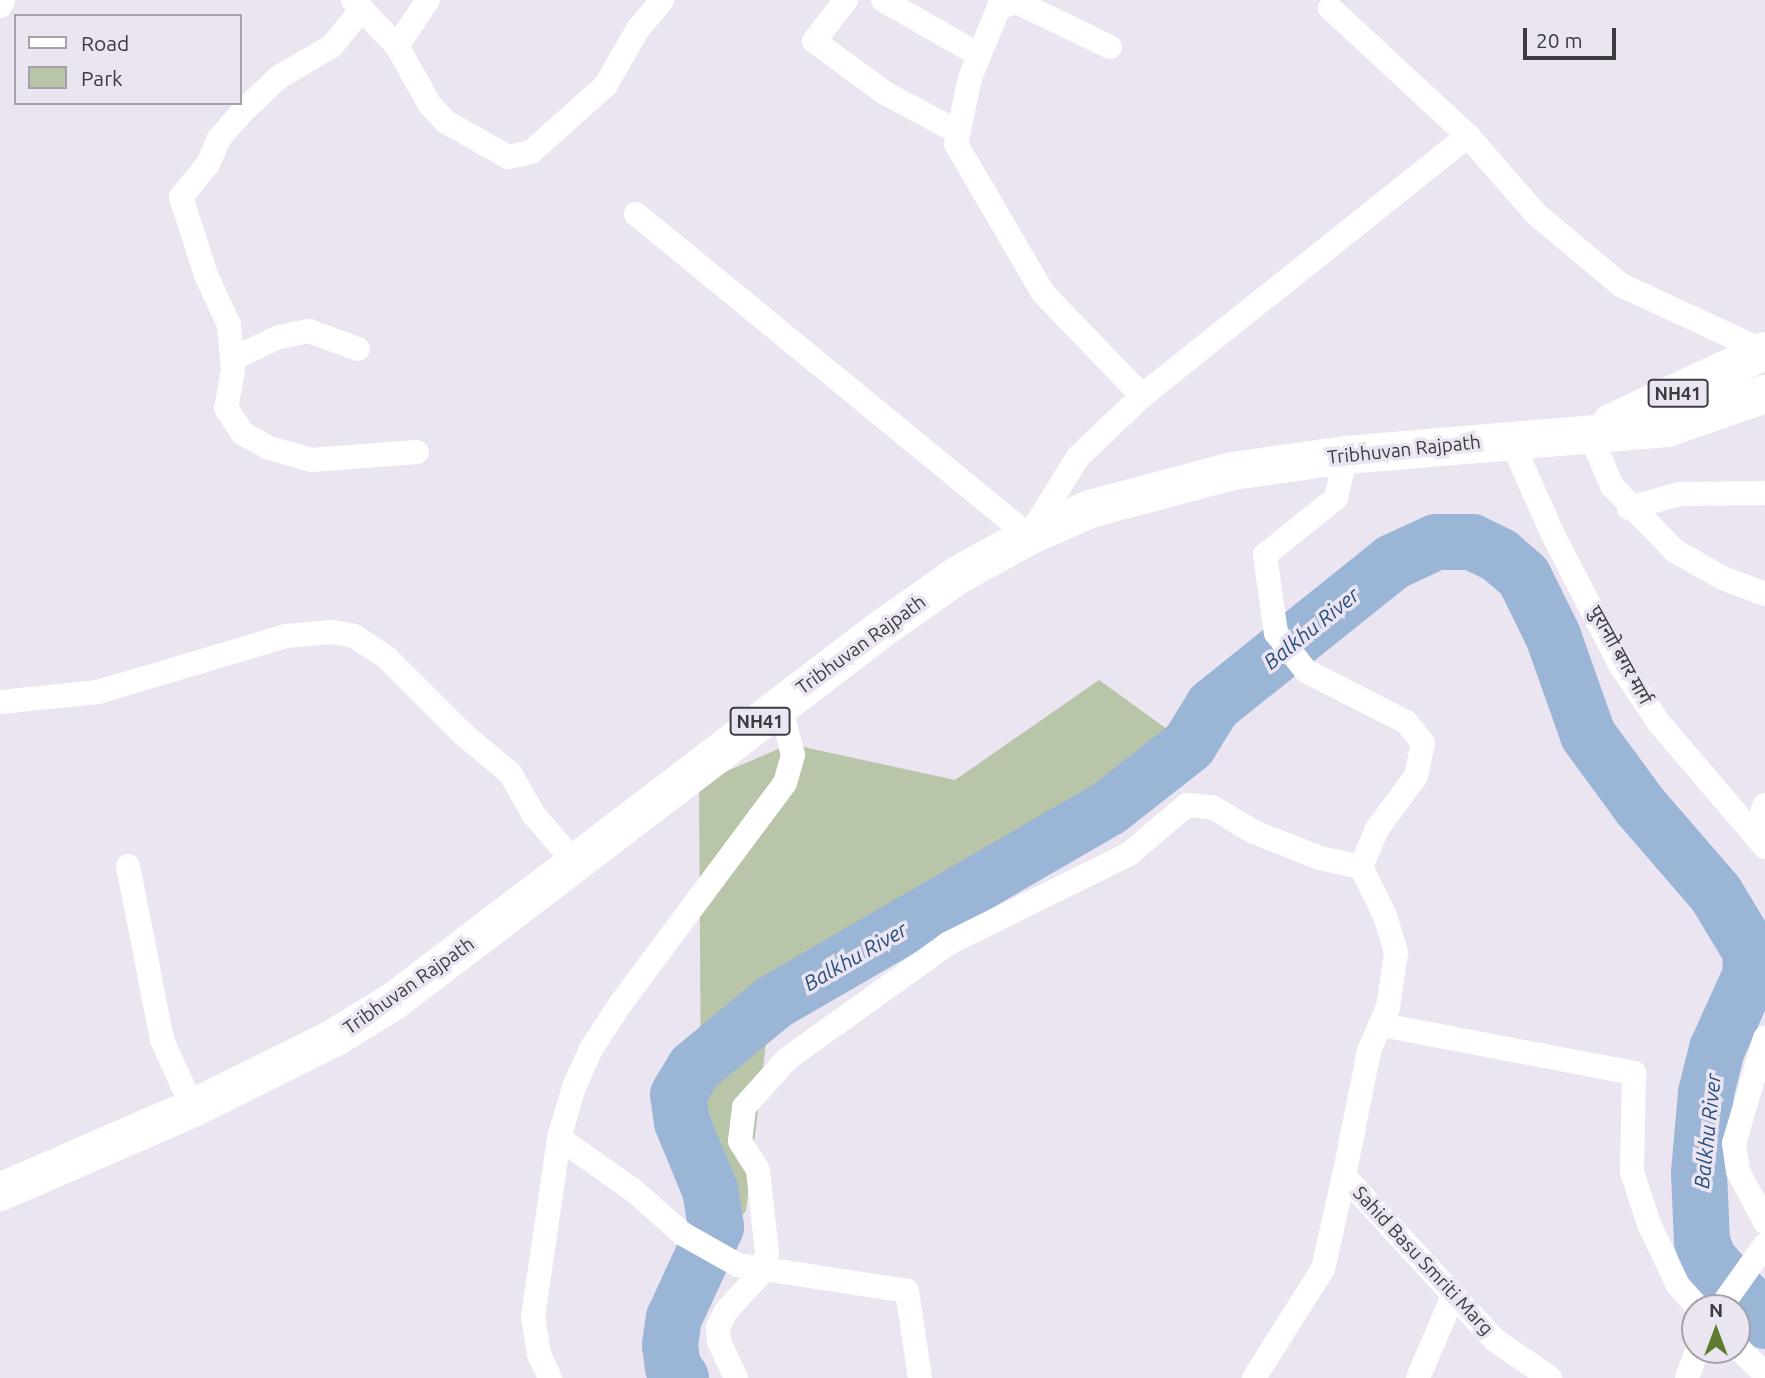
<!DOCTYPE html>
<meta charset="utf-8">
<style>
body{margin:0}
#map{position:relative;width:1765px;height:1378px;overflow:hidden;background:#eae5f1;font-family:Ubuntu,"Noto Sans Devanagari",sans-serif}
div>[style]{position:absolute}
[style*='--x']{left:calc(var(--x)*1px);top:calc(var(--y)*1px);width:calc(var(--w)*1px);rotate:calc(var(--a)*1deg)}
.green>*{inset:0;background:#b8c5a8}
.river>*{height:56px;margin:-28px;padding:0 28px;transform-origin:28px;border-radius:28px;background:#9ab5d6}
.minor>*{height:24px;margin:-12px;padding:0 12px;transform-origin:12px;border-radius:12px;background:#fff}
.trunk>*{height:38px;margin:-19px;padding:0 19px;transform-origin:19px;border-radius:19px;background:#fff}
span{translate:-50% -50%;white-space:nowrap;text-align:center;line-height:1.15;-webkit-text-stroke:7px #eae5f1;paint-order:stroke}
.shield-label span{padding:2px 5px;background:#eae5f1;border:2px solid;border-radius:5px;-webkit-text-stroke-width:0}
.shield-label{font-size:18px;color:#3d3b40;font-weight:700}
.street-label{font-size:19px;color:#3d3b40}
.water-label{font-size:21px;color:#284e7b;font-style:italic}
.legend{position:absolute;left:14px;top:14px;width:228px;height:91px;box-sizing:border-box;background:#eae5f1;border:2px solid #a5a1aa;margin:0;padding:9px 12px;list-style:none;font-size:21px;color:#3d3b40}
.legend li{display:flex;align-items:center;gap:14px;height:35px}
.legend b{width:35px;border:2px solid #a5a1aa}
.north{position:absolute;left:1681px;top:1294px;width:70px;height:70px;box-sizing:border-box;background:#eae5f1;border:2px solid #a5a1aa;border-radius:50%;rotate:0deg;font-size:19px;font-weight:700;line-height:28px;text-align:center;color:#3d3b40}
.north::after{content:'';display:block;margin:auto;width:24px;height:32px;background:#5e7b2f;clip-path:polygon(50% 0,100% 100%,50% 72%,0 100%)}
.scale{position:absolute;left:1523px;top:28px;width:93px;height:32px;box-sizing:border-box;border:4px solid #3d3b40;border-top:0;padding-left:9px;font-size:21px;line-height:24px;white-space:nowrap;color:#3d3b40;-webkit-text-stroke:5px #eae5f1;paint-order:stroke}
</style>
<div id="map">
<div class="green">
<i style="clip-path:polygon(1099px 680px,1189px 745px,914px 890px,768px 1026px,746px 1211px,702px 1259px,699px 783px,790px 744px,955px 780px)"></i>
</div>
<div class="river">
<i style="--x:681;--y:1378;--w:14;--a:-126"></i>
<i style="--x:673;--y:1367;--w:22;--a:-98"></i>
<i style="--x:670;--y:1345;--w:27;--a:-82"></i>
<i style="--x:674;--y:1318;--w:100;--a:-65.2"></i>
<i style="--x:716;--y:1227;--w:37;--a:-99"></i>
<i style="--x:710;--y:1190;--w:74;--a:-112.4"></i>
<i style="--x:682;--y:1122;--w:27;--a:-98"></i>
<i style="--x:678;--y:1095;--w:31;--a:-59"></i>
<i style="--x:694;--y:1068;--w:104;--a:-39.5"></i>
<i style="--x:774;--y:1002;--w:387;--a:-30.1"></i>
<i style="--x:1109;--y:808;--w:102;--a:-38.2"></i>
<i style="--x:1189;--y:745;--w:46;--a:-58.4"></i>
<i style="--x:1213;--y:706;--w:231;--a:-38.7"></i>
<i style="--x:1393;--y:562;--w:47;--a:-24.9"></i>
<i style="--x:1436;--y:542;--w:36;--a:0"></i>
<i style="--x:1472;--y:542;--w:30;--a:26"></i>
<i style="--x:1499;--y:555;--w:33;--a:41"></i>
<i style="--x:1524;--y:577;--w:66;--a:63.8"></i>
<i style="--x:1553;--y:636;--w:105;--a:70.5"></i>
<i style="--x:1588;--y:735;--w:88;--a:53.8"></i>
<i style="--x:1640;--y:806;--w:116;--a:49.2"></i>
<i style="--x:1716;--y:894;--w:68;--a:58.9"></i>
<i style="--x:1751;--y:952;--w:24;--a:92"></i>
<i style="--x:1750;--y:976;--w:80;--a:114.3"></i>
<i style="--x:1717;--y:1049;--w:45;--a:104"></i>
<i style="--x:1706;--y:1093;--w:80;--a:95"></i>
<i style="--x:1699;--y:1173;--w:68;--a:87.5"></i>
<i style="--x:1702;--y:1241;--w:20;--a:70"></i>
<i style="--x:1709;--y:1260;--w:83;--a:47.4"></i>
</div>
<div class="minor">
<i style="--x:353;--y:0;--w:64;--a:46.3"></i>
<i style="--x:397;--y:46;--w:68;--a:60.8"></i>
<i style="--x:430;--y:105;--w:23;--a:47"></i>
<i style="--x:446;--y:122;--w:71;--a:29.4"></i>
<i style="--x:508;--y:157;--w:24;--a:-12"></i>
<i style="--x:531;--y:152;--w:99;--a:-41.7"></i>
<i style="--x:605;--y:86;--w:66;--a:-59.9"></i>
<i style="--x:638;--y:29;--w:38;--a:-50"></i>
<i style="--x:846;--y:0;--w:52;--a:128"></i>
<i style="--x:814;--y:41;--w:88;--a:36.2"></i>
<i style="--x:885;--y:93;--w:83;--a:28.1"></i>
<i style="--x:883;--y:0;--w:111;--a:29.8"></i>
<i style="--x:0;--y:6;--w:7;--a:-63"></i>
<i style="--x:1330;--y:8;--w:188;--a:42.8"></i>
<i style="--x:362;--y:9;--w:48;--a:129"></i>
<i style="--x:332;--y:46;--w:61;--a:149.7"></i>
<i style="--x:279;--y:77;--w:50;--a:136.6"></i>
<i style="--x:243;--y:111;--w:37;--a:131"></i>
<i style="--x:219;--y:139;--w:27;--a:114"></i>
<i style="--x:208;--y:164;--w:43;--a:129.3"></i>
<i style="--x:181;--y:197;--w:82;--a:72.2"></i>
<i style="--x:206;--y:275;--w:55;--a:65.3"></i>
<i style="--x:229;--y:325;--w:45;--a:84.9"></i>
<i style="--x:233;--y:370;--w:39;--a:100"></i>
<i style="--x:226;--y:408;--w:30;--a:57"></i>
<i style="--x:242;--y:433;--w:31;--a:29"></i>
<i style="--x:269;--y:448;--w:44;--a:15.9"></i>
<i style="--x:311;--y:460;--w:106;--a:-4.3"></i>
<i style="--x:397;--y:46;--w:55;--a:-56"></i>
<i style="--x:1110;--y:47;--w:103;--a:-154.2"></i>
<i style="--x:1017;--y:2;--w:19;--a:164"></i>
<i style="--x:999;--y:7;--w:77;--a:112.2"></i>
<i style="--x:970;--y:78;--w:67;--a:102"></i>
<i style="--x:956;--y:144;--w:173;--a:59.7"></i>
<i style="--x:1043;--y:293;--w:143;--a:46.1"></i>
<i style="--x:636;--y:214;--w:508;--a:39.33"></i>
<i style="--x:1029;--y:536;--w:93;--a:-58.2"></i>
<i style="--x:1078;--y:457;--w:88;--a:-43.6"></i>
<i style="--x:1142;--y:396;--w:417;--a:-38.6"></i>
<i style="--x:1468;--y:136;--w:103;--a:48.9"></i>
<i style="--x:1536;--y:214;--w:111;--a:39.9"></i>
<i style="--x:1621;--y:285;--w:157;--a:24.9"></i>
<i style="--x:232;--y:359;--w:52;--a:-25.1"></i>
<i style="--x:279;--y:337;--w:31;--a:-11"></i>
<i style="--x:309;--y:331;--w:52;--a:20.2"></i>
<i style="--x:1589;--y:432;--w:59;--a:66.9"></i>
<i style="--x:1612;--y:486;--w:91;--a:45.9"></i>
<i style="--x:1675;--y:551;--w:55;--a:29.4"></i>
<i style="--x:1723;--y:578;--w:45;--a:20.9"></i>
<i style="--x:1511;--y:440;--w:104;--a:66.1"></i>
<i style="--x:1553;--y:535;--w:148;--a:62.6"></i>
<i style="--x:1621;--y:666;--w:69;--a:56.3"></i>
<i style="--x:1659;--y:723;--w:163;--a:49.5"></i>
<i style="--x:1346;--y:455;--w:44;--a:103.1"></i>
<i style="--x:1336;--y:498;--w:91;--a:141.2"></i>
<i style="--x:1265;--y:555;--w:79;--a:82"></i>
<i style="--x:1276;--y:633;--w:48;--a:51.7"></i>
<i style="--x:1306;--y:671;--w:112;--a:27"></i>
<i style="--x:1406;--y:722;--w:27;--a:51"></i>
<i style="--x:1423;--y:743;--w:34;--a:102"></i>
<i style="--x:1416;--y:776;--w:66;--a:126.3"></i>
<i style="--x:1377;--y:829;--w:41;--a:112.8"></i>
<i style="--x:1361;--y:867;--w:55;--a:63.9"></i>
<i style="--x:1385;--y:916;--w:39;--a:73"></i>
<i style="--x:1396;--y:953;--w:55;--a:98.4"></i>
<i style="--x:1388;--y:1007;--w:48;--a:113.4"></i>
<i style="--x:1369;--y:1051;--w:127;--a:101.3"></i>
<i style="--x:1344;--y:1176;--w:223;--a:47.4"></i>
<i style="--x:1495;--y:1340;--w:67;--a:34.6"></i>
<i style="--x:1629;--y:508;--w:53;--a:-15.4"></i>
<i style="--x:1680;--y:494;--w:85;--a:-0.7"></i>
<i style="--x:0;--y:702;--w:99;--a:-5.8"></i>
<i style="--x:98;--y:692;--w:196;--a:-16.6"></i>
<i style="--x:286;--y:636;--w:46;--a:-5"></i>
<i style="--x:332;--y:632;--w:22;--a:10"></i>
<i style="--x:354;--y:636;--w:38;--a:33"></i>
<i style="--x:386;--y:657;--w:109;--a:45"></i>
<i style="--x:463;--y:734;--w:61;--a:39.7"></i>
<i style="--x:510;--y:773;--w:48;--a:60.3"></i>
<i style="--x:534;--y:815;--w:66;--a:49.3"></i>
<i style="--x:1754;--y:833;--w:30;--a:-69"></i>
<i style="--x:128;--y:866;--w:177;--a:78.9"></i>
<i style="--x:162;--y:1040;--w:75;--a:65.5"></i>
<i style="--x:1382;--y:1025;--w:257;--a:10.8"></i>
<i style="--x:1634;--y:1073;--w:99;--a:91.2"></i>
<i style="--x:1632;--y:1172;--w:55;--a:71.9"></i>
<i style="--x:1649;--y:1224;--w:68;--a:64.6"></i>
<i style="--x:1678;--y:1285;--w:30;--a:49"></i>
<i style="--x:1765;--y:1038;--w:109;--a:106.4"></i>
<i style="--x:1734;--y:1143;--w:28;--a:82"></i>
<i style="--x:1738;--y:1171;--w:58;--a:62.1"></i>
<i style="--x:559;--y:1138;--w:90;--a:35.1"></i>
<i style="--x:633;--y:1190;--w:67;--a:41.3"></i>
<i style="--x:683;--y:1234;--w:63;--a:29.4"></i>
<i style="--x:738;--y:1265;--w:171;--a:8.7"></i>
<i style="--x:907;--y:1291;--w:88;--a:81.5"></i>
<i style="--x:1720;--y:1308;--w:77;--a:-54.5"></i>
<i style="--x:1737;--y:1347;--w:39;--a:44"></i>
<i style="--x:550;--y:1378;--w:26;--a:-115"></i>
<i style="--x:539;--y:1354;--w:37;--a:-99"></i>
<i style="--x:533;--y:1317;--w:181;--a:-81.7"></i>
<i style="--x:559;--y:1138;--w:53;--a:-73.6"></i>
<i style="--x:574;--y:1087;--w:42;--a:-65.9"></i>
<i style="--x:591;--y:1049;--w:55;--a:-56.9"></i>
<i style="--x:621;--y:1003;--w:274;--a:-53.3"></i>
<i style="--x:785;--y:783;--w:29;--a:-74"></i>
<i style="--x:793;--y:755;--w:52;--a:-104.6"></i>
<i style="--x:736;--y:1378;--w:40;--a:-115"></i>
<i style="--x:719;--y:1342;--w:15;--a:-94"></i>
<i style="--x:718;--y:1327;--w:18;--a:-63"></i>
<i style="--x:726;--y:1311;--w:54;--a:-47.2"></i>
<i style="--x:763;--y:1271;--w:18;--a:-77"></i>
<i style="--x:767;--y:1253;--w:83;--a:-96.2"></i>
<i style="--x:758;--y:1170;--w:34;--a:-122"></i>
<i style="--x:740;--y:1141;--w:34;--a:-83"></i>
<i style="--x:744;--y:1107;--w:64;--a:-48.1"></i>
<i style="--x:787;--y:1059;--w:199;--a:-35.6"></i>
<i style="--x:949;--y:943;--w:201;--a:-26.3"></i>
<i style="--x:1129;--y:854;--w:76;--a:-40.2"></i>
<i style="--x:1187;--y:805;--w:25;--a:5"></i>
<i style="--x:1212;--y:807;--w:49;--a:30.8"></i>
<i style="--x:1254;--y:832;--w:71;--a:21.5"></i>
<i style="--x:1320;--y:858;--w:42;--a:12.4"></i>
<i style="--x:1254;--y:1378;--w:129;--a:-57.7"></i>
<i style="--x:1323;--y:1269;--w:95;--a:-77.3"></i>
<i style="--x:1418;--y:1378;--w:89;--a:-66.9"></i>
<i style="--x:1687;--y:1378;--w:30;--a:-70"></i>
</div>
<div class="trunk">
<i style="--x:1611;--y:423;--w:170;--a:-25.1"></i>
<i style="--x:0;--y:1192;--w:210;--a:-23.5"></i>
<i style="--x:193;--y:1108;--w:157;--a:-26.4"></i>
<i style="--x:334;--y:1038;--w:70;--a:-31.7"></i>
<i style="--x:394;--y:1001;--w:615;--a:-37.34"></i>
<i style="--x:883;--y:628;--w:92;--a:-35.2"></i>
<i style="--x:958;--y:575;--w:81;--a:-28.8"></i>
<i style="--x:1029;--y:536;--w:67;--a:-23.9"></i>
<i style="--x:1090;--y:509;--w:148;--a:-14.9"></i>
<i style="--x:1233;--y:471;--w:114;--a:-8.1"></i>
<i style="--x:1346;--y:455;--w:322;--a:-4.8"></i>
<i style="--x:1667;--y:428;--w:104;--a:-19.1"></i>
</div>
<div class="shield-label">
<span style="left:1678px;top:393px">NH41</span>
<span style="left:760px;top:721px">NH41</span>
</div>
<div class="street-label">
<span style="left:1404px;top:450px;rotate:-6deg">Tribhuvan Rajpath</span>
<span style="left:861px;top:645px;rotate:-36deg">Tribhuvan Rajpath</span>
<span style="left:1620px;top:655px;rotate:61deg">पुरानाो बगर मार्ग</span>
<span style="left:409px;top:986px;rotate:-35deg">Tribhuvan Rajpath</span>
<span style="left:1423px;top:1261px;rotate:47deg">Sahid Basu Smriti Marg</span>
</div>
<div class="water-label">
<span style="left:1311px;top:628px;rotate:-39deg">Balkhu River</span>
<span style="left:855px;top:956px;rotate:-30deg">Balkhu River</span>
<span style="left:1707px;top:1131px;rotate:-84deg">Balkhu River</span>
</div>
<ul class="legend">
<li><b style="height:9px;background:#fff"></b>Road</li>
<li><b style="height:19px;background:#b8c5a8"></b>Park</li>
</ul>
<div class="north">N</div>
<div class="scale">20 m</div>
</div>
